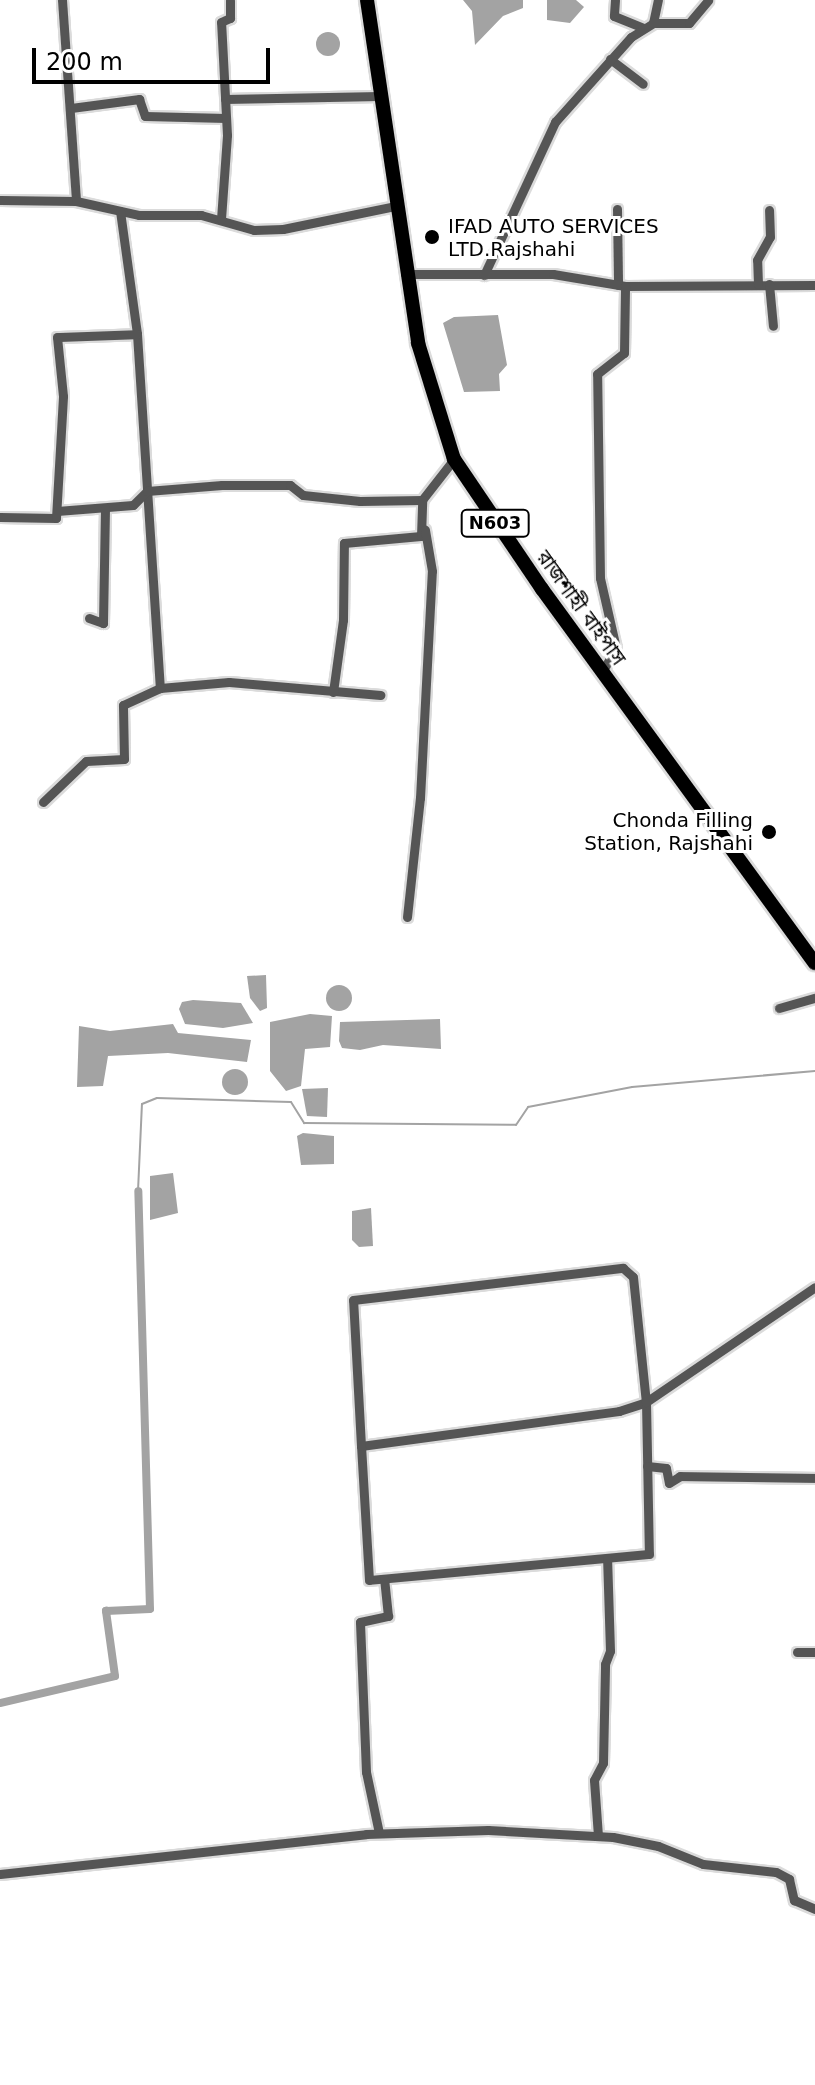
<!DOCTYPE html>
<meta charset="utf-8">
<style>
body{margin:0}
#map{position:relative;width:815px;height:2085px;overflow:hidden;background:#fff;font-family:"DejaVu Sans","Noto Sans Bengali",sans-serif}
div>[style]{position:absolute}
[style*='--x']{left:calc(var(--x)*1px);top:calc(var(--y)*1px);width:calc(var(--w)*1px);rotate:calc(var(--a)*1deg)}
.water>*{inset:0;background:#a3a3a3}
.round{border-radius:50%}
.stream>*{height:2px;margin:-1px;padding:0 1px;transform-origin:1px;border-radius:1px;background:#a3a3a3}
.canal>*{height:8px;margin:-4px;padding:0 4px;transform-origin:4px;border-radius:4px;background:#a3a3a3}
.roads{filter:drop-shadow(2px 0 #dbdbdb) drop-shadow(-2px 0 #dbdbdb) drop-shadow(0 2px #dbdbdb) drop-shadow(0 -2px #dbdbdb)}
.minor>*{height:9px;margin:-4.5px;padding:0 4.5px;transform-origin:4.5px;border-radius:4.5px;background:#555}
.highway>*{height:14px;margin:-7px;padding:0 7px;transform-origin:7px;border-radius:7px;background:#000}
.dots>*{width:22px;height:22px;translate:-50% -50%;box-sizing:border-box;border:4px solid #fff;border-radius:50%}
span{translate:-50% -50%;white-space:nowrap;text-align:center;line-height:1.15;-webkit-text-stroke:6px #fff;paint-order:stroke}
.shield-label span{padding:2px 6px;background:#fff;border:2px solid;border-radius:6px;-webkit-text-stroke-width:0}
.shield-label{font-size:18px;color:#000;font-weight:700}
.poi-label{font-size:20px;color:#000}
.left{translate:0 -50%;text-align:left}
.right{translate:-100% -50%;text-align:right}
.street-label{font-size:20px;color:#000}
.scale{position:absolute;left:32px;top:48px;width:238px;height:36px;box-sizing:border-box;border:4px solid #000;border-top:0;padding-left:10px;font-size:24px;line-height:28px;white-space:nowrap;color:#000;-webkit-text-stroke:6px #fff;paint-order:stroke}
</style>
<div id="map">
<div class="water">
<i style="clip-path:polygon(463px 0,523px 0,523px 8px,503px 16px,475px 45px,472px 11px)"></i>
<i style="clip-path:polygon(576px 0,584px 7px,570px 23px,547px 20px,547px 0)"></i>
<i class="round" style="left:316px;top:32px;width:24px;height:24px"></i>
<i style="clip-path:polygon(498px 315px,507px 365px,499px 374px,500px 391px,464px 392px,443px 323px,454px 317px)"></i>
<i style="clip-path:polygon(266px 975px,267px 1008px,260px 1011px,250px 998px,247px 976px)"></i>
<i class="round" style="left:326px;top:985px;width:26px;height:26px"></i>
<i style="clip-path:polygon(193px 1000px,241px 1003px,253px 1023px,223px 1028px,185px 1024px,179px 1009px,182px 1002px)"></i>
<i style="clip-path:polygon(310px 1014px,332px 1016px,330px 1047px,305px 1049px,301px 1086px,286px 1091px,270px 1071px,270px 1022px)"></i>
<i style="clip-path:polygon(440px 1019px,441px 1049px,383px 1045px,360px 1050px,342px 1048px,339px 1041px,340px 1022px)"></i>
<i style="clip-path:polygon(173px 1024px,178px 1033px,251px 1040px,247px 1062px,168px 1053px,108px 1056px,103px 1086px,77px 1087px,79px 1026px,110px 1031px)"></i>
<i class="round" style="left:222px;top:1069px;width:26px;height:26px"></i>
<i style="clip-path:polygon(328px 1088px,327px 1117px,307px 1116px,302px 1089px)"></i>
<i style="clip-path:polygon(303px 1133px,334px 1136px,334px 1164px,301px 1165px,297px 1136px)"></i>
<i style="clip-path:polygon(173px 1173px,178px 1213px,150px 1220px,150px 1176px)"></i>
<i style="clip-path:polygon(371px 1208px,373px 1246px,359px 1247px,352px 1240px,352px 1211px)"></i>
</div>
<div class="stream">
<i style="--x:138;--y:1191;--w:87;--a:-87.4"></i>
<i style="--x:142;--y:1104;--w:16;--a:-22"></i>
<i style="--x:157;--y:1098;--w:134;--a:1.7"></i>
<i style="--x:291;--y:1102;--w:25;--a:58"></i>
<i style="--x:304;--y:1123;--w:212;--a:0.5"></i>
<i style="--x:516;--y:1125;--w:22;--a:-56"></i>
<i style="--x:528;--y:1107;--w:106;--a:-10.9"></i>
<i style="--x:632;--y:1087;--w:184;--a:-5"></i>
</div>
<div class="canal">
<i style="--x:0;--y:1703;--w:118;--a:-13.2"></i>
<i style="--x:115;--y:1676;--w:66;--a:-97.9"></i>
<i style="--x:106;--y:1611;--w:44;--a:-2.6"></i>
<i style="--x:150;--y:1609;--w:418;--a:-91.6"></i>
</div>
<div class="roads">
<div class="minor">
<i style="--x:62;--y:0;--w:201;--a:86"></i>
<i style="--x:615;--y:0;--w:16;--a:94"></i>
<i style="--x:614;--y:16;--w:31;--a:22"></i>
<i style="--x:653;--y:23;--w:24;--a:-78"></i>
<i style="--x:610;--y:59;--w:41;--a:37.1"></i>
<i style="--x:225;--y:99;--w:155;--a:-1.1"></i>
<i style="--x:71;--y:108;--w:69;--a:-7.5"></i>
<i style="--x:139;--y:99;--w:18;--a:71"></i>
<i style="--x:145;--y:116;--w:81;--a:1.4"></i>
<i style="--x:0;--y:200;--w:76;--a:0.8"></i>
<i style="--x:76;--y:201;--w:65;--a:12.5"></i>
<i style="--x:139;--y:215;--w:62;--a:0"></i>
<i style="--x:201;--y:215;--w:55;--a:15.8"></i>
<i style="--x:254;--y:230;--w:29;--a:-2"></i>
<i style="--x:283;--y:229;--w:114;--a:-11.6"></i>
<i style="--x:617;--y:209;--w:76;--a:89.2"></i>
<i style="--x:120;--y:211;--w:124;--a:82.1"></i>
<i style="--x:137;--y:334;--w:355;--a:86.3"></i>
<i style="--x:160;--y:688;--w:69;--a:-5"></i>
<i style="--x:229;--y:682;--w:152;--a:4.9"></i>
<i style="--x:221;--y:219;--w:84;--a:-85.9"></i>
<i style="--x:227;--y:135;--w:113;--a:-93"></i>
<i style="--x:221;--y:22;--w:10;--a:-24"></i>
<i style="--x:230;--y:18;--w:18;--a:-90"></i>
<i style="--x:405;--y:274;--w:148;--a:0"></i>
<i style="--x:553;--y:274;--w:73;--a:9.5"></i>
<i style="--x:625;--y:286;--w:190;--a:-0.3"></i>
<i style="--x:484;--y:275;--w:169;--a:-65.1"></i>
<i style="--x:555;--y:122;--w:114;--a:-48.2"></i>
<i style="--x:631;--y:37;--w:26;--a:-32"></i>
<i style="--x:653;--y:23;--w:36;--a:0"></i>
<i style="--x:689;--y:23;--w:30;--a:-50"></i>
<i style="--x:758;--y:284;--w:24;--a:-92"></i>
<i style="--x:757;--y:260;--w:26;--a:-61"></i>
<i style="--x:770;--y:237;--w:27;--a:-92"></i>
<i style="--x:769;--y:284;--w:42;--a:84.6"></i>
<i style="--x:57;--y:511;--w:76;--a:-4.5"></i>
<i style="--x:133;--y:505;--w:20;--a:-45"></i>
<i style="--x:147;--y:491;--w:75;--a:-4.6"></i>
<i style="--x:222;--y:485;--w:68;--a:0"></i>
<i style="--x:290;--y:485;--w:16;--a:38"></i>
<i style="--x:303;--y:495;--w:57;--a:6"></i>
<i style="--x:360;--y:501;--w:62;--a:-0.9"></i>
<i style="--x:422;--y:500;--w:52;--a:-52"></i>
<i style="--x:0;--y:517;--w:56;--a:1"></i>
<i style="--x:56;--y:518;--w:122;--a:-86.7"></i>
<i style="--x:63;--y:396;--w:59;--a:-95.8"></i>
<i style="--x:57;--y:337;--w:80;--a:-2.1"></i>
<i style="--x:89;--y:618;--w:15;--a:20"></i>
<i style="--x:103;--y:623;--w:115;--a:-89"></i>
<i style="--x:602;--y:672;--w:28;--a:-60"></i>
<i style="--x:616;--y:648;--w:72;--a:-102.9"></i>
<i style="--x:600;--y:578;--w:204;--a:-90.8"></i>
<i style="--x:597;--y:374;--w:34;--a:-38"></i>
<i style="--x:624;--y:353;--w:67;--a:-89.1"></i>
<i style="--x:333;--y:692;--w:73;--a:-82.1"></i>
<i style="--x:343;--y:620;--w:77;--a:-89.3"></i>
<i style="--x:344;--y:543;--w:77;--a:-5.2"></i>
<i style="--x:421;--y:536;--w:36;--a:-88"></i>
<i style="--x:43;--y:802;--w:59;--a:-43.6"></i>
<i style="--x:86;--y:761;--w:38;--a:-3"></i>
<i style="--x:124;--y:759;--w:54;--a:-91.1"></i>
<i style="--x:123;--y:705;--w:41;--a:-24.7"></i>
<i style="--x:407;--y:917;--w:120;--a:-83.8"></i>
<i style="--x:420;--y:798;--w:227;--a:-87"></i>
<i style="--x:432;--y:571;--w:42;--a:-99.7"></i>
<i style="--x:779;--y:1008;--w:37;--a:-16"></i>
<i style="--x:361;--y:1446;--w:260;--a:-7.7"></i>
<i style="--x:619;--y:1411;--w:28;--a:-18"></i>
<i style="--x:646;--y:1402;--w:152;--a:88.9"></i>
<i style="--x:649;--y:1554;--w:281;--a:174.7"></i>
<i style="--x:369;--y:1580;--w:134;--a:-93.4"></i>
<i style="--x:361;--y:1446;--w:146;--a:-93.1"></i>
<i style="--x:353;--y:1300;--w:272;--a:-6.8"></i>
<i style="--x:623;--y:1268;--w:13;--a:42"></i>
<i style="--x:633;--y:1277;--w:126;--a:84.1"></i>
<i style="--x:646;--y:1402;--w:204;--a:-34.2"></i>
<i style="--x:647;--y:1466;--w:19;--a:6"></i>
<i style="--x:666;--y:1468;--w:15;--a:79"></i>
<i style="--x:669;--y:1483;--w:13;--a:-32"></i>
<i style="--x:680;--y:1476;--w:135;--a:0.8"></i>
<i style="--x:797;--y:1652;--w:18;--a:0"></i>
<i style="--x:379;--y:1833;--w:62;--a:-102"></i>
<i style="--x:366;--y:1772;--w:150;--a:-92.3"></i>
<i style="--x:360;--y:1622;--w:29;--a:-12"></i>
<i style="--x:388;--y:1616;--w:37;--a:-96"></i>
<i style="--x:598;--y:1836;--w:56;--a:-94.1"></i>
<i style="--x:594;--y:1780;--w:19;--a:-62"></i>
<i style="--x:603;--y:1763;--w:99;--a:-88.8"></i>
<i style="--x:605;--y:1664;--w:14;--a:-69"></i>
<i style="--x:610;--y:1651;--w:93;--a:-91.8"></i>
<i style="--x:0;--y:1874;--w:368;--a:-6.2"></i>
<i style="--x:366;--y:1834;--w:122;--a:-1.9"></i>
<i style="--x:488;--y:1830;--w:125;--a:3.2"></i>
<i style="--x:613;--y:1837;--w:46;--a:11.3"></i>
<i style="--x:658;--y:1846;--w:48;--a:21.8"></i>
<i style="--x:703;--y:1864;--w:73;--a:6.3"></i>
<i style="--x:776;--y:1872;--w:15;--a:28"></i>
<i style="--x:789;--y:1879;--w:22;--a:77"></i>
<i style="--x:794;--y:1900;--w:23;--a:23"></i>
</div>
<div class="highway">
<i style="--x:367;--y:0;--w:347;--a:81.5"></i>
<i style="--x:418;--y:343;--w:121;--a:72.8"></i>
<i style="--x:454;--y:459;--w:157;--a:55.9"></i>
<i style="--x:542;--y:589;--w:463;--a:53.9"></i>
</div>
</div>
<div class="dots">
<i style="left:432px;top:237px;background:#000"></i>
<i style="left:769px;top:832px;background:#000"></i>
</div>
<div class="shield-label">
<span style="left:495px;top:523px">N603</span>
</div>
<div class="poi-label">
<span class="left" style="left:448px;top:238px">IFAD AUTO SERVICES<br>LTD.Rajshahi</span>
<span class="right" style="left:753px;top:832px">Chonda Filling<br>Station, Rajshahi</span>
</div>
<div class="street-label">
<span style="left:581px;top:608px;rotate:54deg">রাজশাহী বাইপাস</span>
</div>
<div class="scale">200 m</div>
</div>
